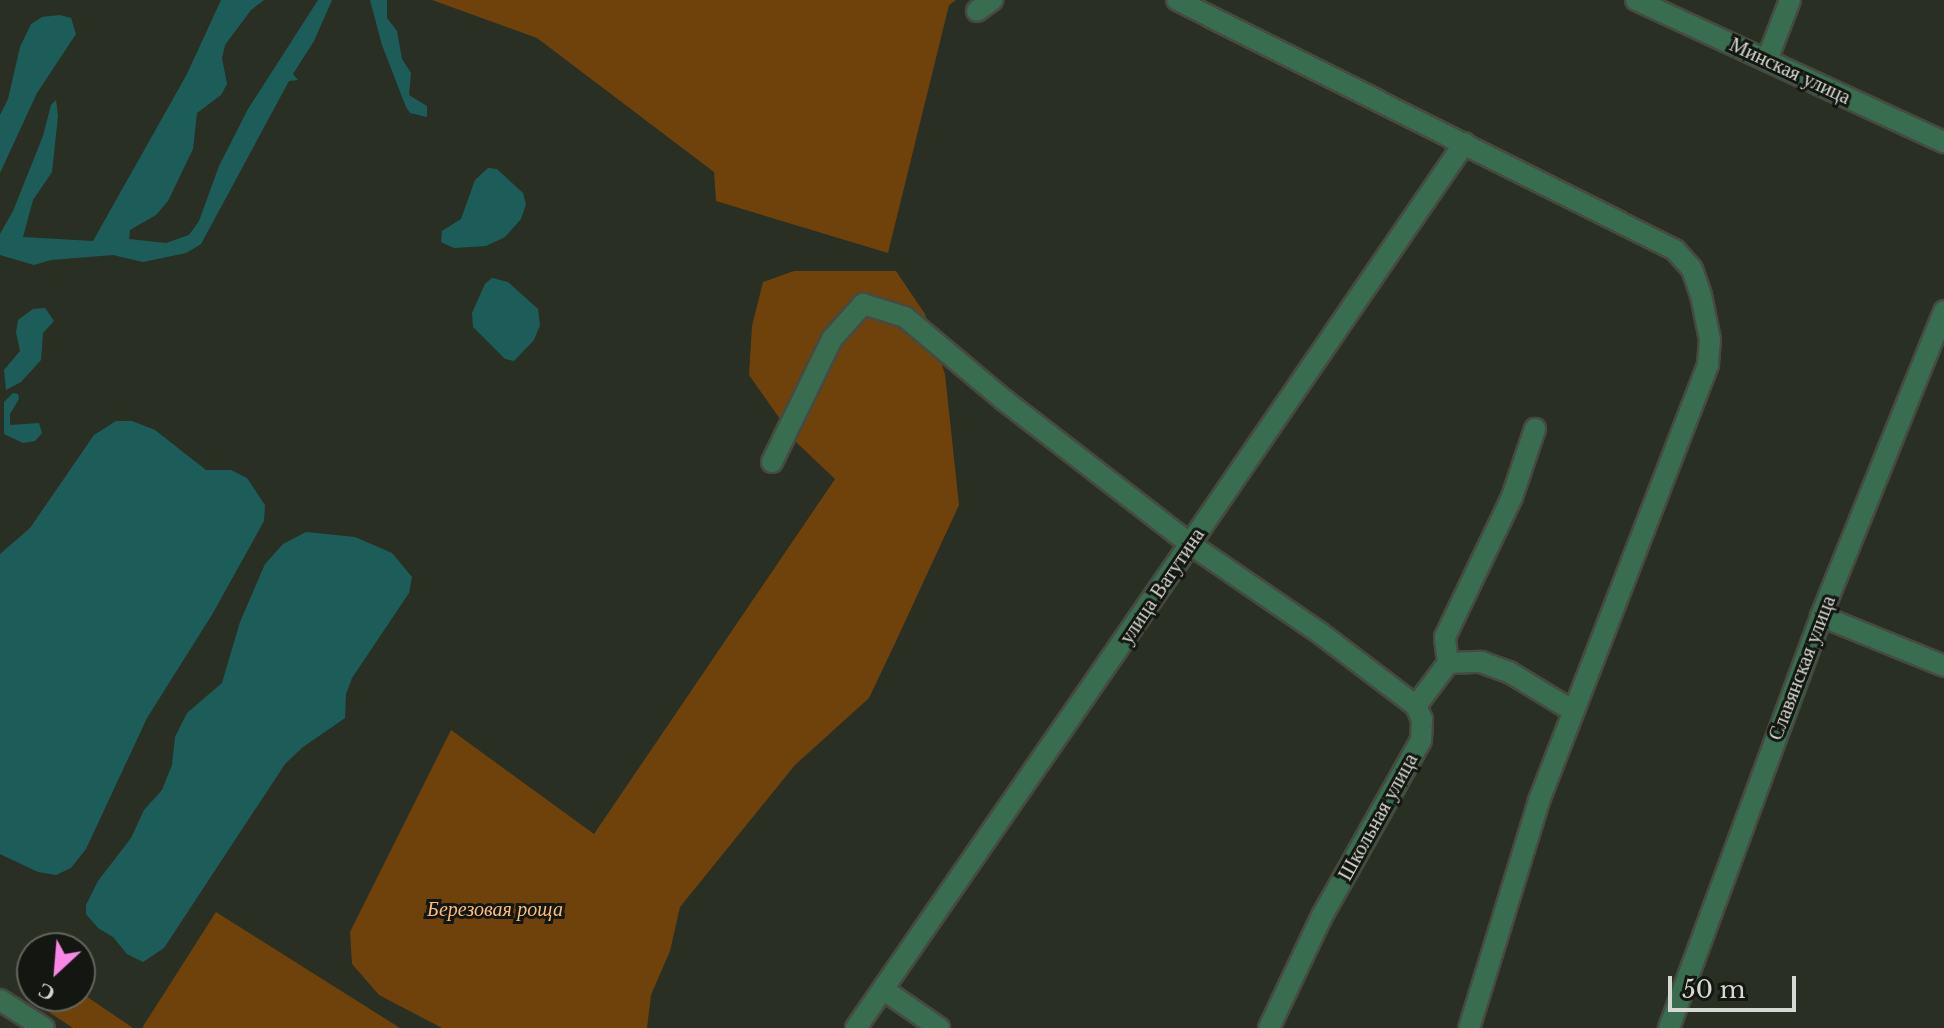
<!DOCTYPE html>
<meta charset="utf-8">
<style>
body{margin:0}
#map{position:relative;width:1944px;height:1028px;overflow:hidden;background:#2a2f24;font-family:"Libre Baskerville",serif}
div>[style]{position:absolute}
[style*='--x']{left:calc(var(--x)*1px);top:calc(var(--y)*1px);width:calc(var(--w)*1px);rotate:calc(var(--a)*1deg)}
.green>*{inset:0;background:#6e420a}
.water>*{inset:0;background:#1d5d59}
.roads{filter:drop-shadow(2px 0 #464a40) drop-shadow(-2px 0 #464a40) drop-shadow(0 2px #464a40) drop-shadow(0 -2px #464a40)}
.minor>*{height:20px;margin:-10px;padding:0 10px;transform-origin:10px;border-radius:10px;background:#386d50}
.tertiary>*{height:20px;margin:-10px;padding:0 10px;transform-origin:10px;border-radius:10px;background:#386d50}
span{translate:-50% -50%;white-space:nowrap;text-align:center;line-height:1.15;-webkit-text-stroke:6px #141611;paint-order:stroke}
.street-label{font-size:20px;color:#d6d9d2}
.park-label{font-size:20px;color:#fcbd7c;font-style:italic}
.north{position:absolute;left:16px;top:932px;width:80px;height:80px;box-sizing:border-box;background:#141611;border:2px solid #62645e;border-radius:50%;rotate:206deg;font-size:22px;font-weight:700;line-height:32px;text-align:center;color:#d6d9d2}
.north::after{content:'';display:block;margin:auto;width:28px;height:36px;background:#fa87e7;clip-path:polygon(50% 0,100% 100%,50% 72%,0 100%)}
.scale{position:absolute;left:1668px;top:976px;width:128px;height:36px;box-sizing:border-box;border:4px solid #d6d9d2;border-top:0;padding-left:10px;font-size:24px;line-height:28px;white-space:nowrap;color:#d6d9d2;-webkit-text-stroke:6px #141611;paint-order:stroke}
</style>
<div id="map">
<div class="green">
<i style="clip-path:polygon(432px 0,956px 0,949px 5px,888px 253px,716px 201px,714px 172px,537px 38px)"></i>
<i style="clip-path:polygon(794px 271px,896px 271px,925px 314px,945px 374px,959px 505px,897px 639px,869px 698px,795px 765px,680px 907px,670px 951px,651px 995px,647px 1028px,442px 1028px,379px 995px,352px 964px,350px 932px,451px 730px,594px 834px,835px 479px,797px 443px,749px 375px,752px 326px,763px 282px)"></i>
<i style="clip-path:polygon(216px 912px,400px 1028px,142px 1028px)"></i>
<i style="clip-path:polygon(80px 992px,133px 1028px,73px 1028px,35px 1003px,37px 996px,80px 996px)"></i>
</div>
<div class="water">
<i style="clip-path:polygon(221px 0,264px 0,251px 10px,225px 45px,222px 58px,227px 84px,221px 95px,197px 113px,193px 149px,168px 201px,156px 215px,130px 230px,129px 239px,166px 243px,189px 235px,199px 221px,219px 166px,248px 109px,318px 0,332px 0,314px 41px,293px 74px,298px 80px,289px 81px,201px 244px,186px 253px,143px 262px,113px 255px,51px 260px,34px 265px,0 255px,0 234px,13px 211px,43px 136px,51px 105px,56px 100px,58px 116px,52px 172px,33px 200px,23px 237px,93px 241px,187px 74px)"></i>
<i style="clip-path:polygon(370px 0,387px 0,387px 18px,397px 31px,402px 59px,411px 73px,409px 95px,427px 106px,427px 117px,410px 113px,406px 107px,382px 45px)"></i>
<i style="clip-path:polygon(60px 15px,71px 18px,76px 34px,37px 93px,0 173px,0 115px,8px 99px,20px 47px,31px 24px,42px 17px)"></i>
<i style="clip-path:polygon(488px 168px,497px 169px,523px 193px,526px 204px,521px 219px,505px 237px,486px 246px,454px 248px,441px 242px,442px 231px,461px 219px,475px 180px)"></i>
<i style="clip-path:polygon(492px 278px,508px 282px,538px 309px,540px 325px,534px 340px,514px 361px,505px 359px,473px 327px,472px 313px,485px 284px)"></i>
<i style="clip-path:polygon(45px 308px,54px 321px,43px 333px,41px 360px,21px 382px,6px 390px,4px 370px,20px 351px,16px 332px,18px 320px,33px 309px)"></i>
<i style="clip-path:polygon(13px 393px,18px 394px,19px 399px,10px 414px,10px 425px,39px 423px,42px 433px,35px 441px,23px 443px,4px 434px,4px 402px)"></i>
<i style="clip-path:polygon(116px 421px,132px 421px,155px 430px,206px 470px,231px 470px,247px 478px,265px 505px,264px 521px,213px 613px,147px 718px,86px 849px,71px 868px,56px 875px,38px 872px,0 854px,0 554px,30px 528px,94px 435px)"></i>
<i style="clip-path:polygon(306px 532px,355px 537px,392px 553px,412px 577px,409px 593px,352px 678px,346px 694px,345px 718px,303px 747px,285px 764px,164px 948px,143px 962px,127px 954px,113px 937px,98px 928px,86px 914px,86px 905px,98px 881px,131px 838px,144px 810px,162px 790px,172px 765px,175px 737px,187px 713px,222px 683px,240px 622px,265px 564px,283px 544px)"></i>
</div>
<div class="roads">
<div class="minor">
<i style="--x:1177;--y:0;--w:557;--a:26.66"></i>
<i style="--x:1675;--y:250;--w:25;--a:48"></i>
<i style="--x:1692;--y:269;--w:28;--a:71"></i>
<i style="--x:1701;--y:295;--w:46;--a:78.7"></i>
<i style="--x:1710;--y:340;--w:25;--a:95"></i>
<i style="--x:1708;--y:365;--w:468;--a:111.2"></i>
<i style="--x:1539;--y:801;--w:238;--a:107.1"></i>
<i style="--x:1636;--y:0;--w:339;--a:24.8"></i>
<i style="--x:977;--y:11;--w:19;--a:-36"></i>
<i style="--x:1767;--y:60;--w:64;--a:-69"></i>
<i style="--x:772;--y:462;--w:137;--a:-64"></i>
<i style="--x:832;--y:339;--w:47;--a:-48.5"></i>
<i style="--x:863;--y:304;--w:44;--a:17.2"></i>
<i style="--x:905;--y:317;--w:129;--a:40"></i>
<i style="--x:1004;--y:400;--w:235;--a:37.7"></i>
<i style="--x:1190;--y:544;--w:158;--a:34.4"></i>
<i style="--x:1320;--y:633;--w:121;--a:37.2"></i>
<i style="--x:1190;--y:544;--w:486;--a:-55.6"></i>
<i style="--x:1821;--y:616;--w:133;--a:22.1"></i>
<i style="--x:1448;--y:663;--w:33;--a:-2"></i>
<i style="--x:1481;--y:662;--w:30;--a:20"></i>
<i style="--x:1509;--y:672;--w:75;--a:31.4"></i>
<i style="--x:884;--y:990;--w:67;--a:34.6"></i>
<i style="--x:0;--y:1000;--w:52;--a:32.5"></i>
<i style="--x:1269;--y:1028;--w:124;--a:-64.7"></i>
<i style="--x:1322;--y:916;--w:202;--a:-60.6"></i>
<i style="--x:1421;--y:740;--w:20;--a:-87"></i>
<i style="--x:1422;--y:720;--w:15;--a:-113"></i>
<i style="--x:1416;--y:706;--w:54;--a:-53.3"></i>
<i style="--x:1448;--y:663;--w:26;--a:-97"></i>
<i style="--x:1445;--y:637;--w:155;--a:-64.4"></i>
<i style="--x:1512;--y:497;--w:72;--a:-71.3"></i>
<i style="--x:1669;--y:1028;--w:439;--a:-69.7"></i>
<i style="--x:1821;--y:616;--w:329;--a:-68"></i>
</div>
<div class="tertiary">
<i style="--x:856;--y:1028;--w:588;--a:-55.39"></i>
</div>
</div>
<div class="street-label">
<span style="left:1790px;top:71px;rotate:25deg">Минская улица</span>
<span style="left:1162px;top:586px;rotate:-56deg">улица Ватутина</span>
<span style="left:1802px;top:668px;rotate:-69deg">Славянская улица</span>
<span style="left:1378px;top:817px;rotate:-61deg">Школьная улица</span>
</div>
<div class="park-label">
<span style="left:495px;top:909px">Березовая роща</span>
</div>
<div class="north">С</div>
<div class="scale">50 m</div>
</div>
